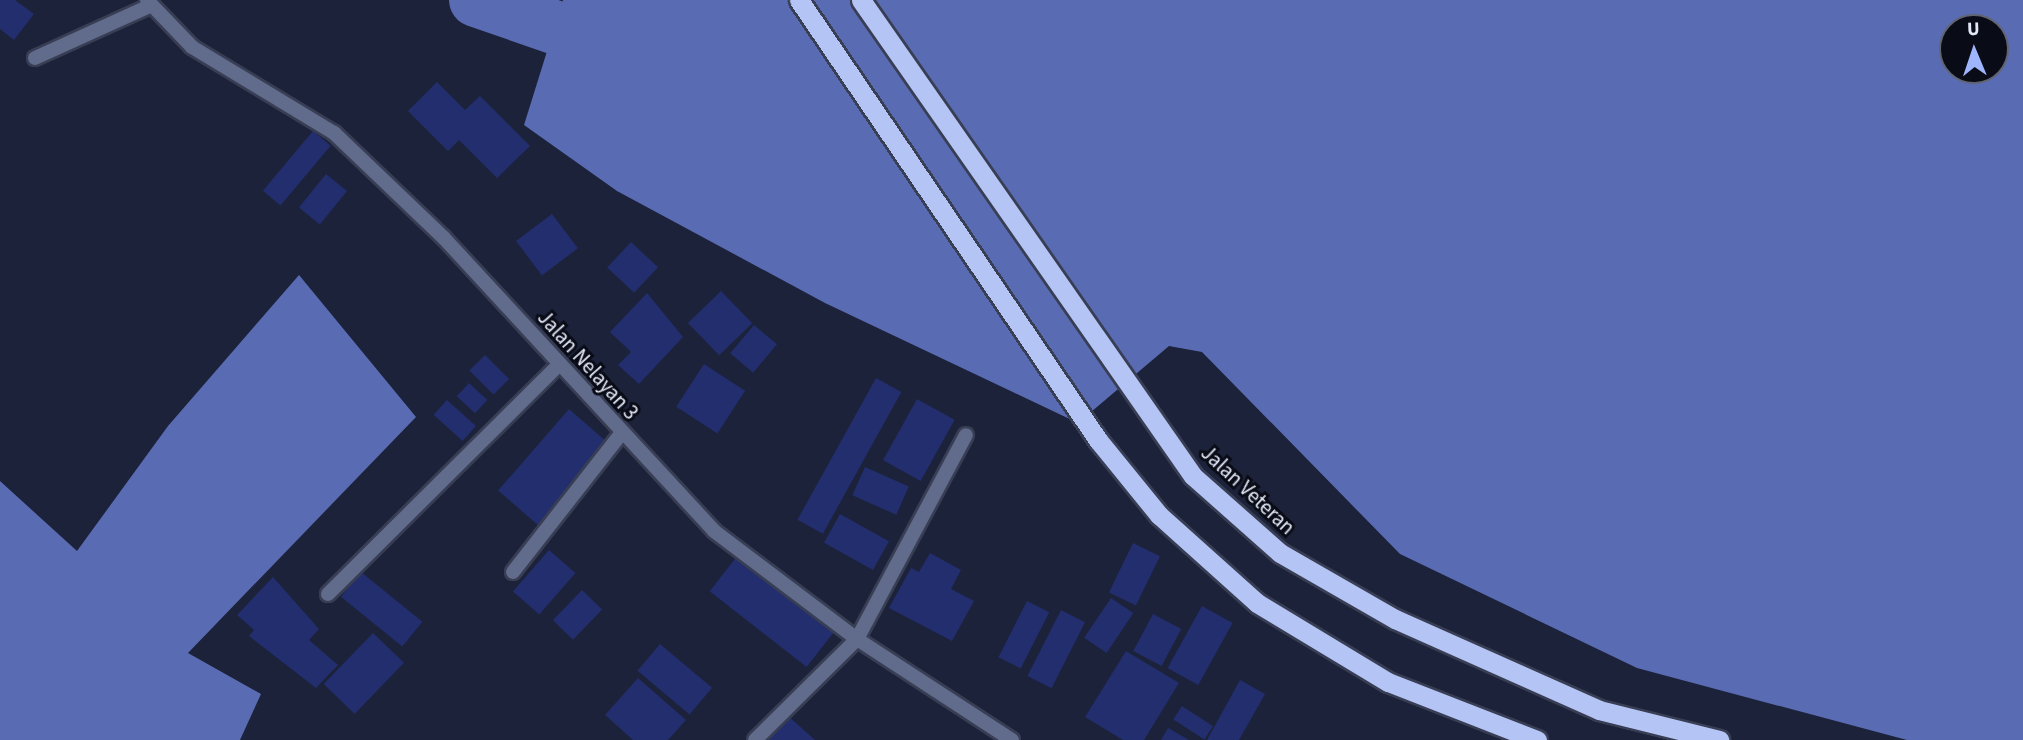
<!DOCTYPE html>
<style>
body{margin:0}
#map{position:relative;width:2023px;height:740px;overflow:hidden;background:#1c2239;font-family:"Source Sans 3",sans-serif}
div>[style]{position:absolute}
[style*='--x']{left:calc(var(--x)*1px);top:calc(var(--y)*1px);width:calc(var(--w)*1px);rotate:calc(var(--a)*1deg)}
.water>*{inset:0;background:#596bb2}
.river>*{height:54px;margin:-27px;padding:0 27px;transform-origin:27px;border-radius:27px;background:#596bb2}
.building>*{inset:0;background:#222e6e;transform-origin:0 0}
.roads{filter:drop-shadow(2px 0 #383e54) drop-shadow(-2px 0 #383e54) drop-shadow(0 2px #383e54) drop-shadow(0 -2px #383e54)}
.minor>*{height:14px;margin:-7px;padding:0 7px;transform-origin:7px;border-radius:7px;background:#616b8b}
.trunk>*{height:19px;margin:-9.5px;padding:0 9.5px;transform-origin:9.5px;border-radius:9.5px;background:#b4c4f4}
span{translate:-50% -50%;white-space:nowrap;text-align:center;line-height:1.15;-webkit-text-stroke:6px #090c16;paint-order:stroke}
.street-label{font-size:21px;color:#e3e8f8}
.north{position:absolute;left:1939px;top:14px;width:70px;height:70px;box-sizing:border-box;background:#090c16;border:2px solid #606470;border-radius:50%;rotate:358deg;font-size:19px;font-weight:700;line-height:28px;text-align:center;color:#e3e8f8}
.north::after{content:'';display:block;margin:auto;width:24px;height:32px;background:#9eb4fd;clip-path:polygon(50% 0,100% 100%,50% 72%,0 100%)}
</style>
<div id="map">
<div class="water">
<i style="clip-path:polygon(evenodd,563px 0,2023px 0,2023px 740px,1907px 740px,1637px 668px,1400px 554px,1202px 352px,1169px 346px,1078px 423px,825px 303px,617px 191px,524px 125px,563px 0,1953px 28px,1995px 28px,1995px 70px,1953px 70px,1953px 28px)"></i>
<i style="clip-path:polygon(299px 275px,416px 417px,188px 653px,261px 694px,240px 740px,0 740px,0 481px,77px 551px,168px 426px)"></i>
</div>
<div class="river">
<i style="--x:476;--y:0;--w:83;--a:19.1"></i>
</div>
<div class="building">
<i style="clip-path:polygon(0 0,15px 0,34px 14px,14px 40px,0 29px)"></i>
<i style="clip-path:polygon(437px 82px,465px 110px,480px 96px,530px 146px,497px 178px,459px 140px,448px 151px,408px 111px)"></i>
<i style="left:313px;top:131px;width:23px;height:78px;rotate:40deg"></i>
<i style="left:326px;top:174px;width:27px;height:43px;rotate:39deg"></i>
<i style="left:552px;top:214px;width:43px;height:45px;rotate:53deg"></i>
<i style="left:631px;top:242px;width:37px;height:35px;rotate:43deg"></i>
<i style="left:721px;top:291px;width:45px;height:46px;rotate:46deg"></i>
<i style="clip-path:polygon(647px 293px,683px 337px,639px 384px,618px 365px,631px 352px,610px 332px)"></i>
<i style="left:754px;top:325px;width:30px;height:37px;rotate:40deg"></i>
<i style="left:485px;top:355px;width:34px;height:22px;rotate:45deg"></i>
<i style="left:704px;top:364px;width:49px;height:51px;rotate:33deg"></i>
<i style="left:876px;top:378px;width:29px;height:162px;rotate:29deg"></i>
<i style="left:469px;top:383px;width:25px;height:18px;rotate:43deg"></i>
<i style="left:917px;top:399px;width:43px;height:70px;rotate:29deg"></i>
<i style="left:447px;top:400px;width:39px;height:20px;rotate:42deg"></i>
<i style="left:569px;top:409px;width:56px;height:108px;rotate:41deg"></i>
<i style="left:865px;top:467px;width:48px;height:31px;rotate:24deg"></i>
<i style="left:840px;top:514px;width:56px;height:33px;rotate:29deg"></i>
<i style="left:1133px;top:543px;width:30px;height:55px;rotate:26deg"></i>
<i style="left:549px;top:550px;width:35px;height:55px;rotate:41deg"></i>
<i style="clip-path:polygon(930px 553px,961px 570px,951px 589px,974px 601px,952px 641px,889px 608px,911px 568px,919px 572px)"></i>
<i style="left:738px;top:555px;width:123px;height:46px;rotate:38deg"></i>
<i style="left:361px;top:572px;width:79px;height:32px;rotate:39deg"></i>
<i style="clip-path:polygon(273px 577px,319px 629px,309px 640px,338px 665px,316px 688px,249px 636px,254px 630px,237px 615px)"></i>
<i style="left:582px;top:590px;width:28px;height:42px;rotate:44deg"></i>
<i style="left:1111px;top:598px;width:27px;height:48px;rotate:34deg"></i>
<i style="left:1027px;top:601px;width:25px;height:63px;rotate:27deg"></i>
<i style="left:1202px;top:606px;width:35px;height:71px;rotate:29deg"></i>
<i style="left:1061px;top:610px;width:27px;height:74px;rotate:27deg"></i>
<i style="left:1153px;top:614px;width:32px;height:42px;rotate:28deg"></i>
<i style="left:373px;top:633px;width:43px;height:71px;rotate:44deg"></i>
<i style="left:660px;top:644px;width:68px;height:35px;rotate:40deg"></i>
<i style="clip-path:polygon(1126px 651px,1179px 683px,1144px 740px,1123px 740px,1085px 717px)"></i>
<i style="clip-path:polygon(638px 678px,686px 720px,668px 740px,633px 740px,605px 715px)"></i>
<i style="clip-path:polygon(1240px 680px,1265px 694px,1239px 740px,1207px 740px)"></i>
<i style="left:1182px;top:706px;width:37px;height:16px;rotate:33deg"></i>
<i style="clip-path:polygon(786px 714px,815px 740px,762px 740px)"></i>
<i style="clip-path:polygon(1168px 728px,1189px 740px,1161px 740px)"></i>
</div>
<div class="roads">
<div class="minor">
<i style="--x:147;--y:0;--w:65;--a:46.2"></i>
<i style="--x:192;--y:47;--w:166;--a:31.2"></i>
<i style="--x:334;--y:133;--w:151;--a:43.7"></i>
<i style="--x:443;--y:237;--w:400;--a:47.3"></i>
<i style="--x:714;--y:531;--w:179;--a:37.1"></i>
<i style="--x:857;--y:639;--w:185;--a:33.1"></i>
<i style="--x:35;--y:58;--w:128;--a:-24.4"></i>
<i style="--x:513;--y:572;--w:175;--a:-52"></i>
<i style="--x:328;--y:594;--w:325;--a:-44.8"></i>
<i style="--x:755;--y:740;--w:144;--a:-44.7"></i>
<i style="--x:857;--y:639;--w:231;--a:-61.9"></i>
</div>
<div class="trunk">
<i style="--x:799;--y:0;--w:532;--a:55.8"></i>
<i style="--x:1098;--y:440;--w:97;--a:50.9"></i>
<i style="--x:1159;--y:515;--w:132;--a:41.9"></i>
<i style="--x:1257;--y:603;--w:153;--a:31.1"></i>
<i style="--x:1388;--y:682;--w:160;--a:21.3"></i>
<i style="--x:861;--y:0;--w:580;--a:55.11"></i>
<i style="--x:1193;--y:476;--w:116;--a:41.5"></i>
<i style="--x:1280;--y:553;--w:133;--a:29.9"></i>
<i style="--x:1395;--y:619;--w:223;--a:24"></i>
<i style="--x:1599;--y:710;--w:124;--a:14"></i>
</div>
</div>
<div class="street-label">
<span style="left:588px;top:365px;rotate:48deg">Jalan Nelayan 3</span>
<span style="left:1248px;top:490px;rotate:43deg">Jalan Veteran</span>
</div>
<div class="north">U</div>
</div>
